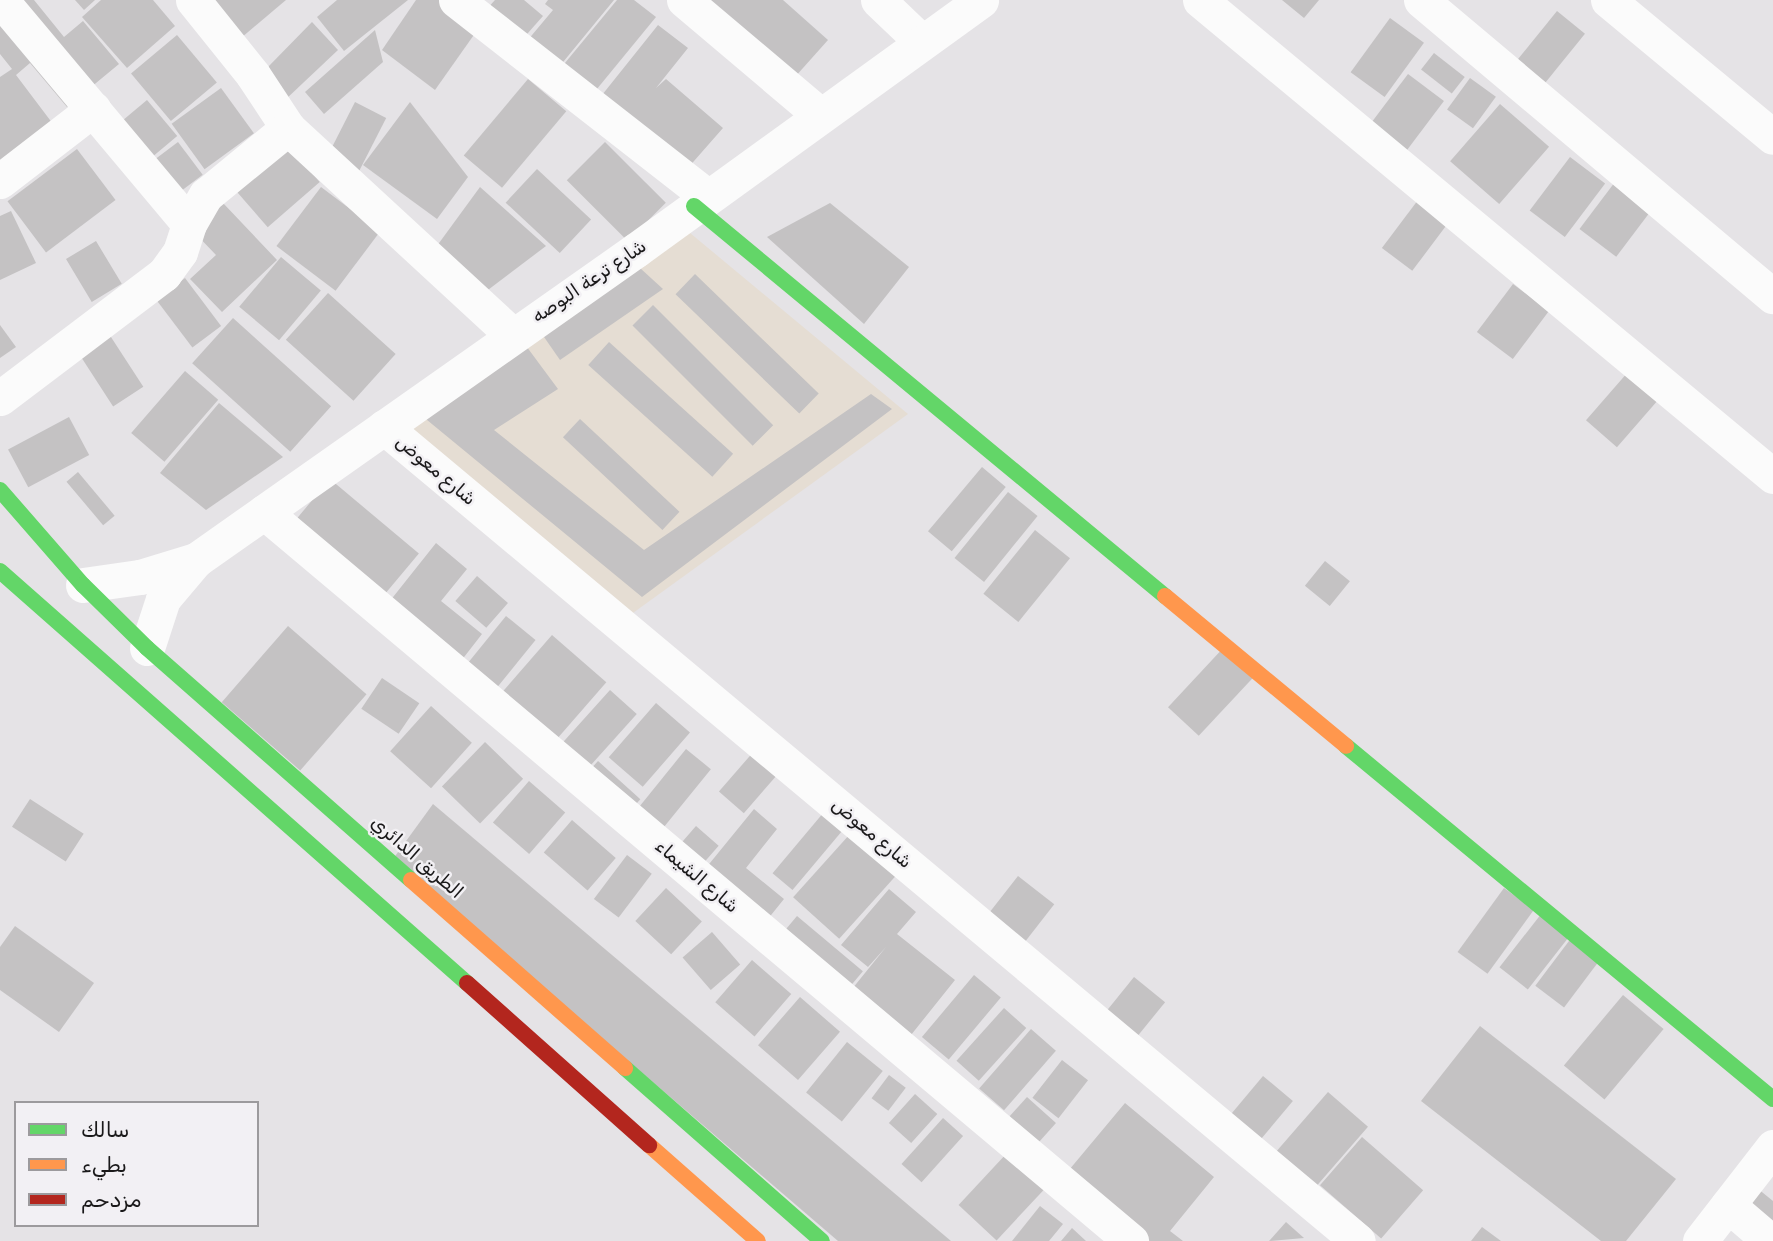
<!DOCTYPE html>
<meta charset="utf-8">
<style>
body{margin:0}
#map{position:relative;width:1773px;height:1241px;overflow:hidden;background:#e5e3e6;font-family:Rubik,"Noto Naskh Arabic",sans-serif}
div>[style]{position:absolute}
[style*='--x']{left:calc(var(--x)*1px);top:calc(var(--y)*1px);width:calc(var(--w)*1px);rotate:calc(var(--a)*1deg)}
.commercial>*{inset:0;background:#e5ddd3}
.building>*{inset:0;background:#c4c2c3;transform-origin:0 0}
.street>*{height:35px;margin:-17.5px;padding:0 17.5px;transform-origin:17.5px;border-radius:17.5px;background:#fbfbfb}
.fast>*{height:16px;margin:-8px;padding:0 8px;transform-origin:8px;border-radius:8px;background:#63d668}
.slow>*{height:16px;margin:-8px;padding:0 8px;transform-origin:8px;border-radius:8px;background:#ff974d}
.jam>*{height:16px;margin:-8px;padding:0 8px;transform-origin:8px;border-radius:8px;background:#b3261e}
span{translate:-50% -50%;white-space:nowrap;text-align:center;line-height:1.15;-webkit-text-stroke:5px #f2f0f4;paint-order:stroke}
.street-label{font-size:19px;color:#1a191a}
.legend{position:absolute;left:14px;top:1101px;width:245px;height:126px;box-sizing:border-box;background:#f2f0f4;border:2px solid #9c9a9d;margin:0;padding:9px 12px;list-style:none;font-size:21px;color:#1a191a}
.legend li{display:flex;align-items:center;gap:14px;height:35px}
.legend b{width:35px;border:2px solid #9c9a9d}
</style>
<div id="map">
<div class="commercial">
<i style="clip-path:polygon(678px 223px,908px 414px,626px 618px,386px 426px)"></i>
</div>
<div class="building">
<i style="clip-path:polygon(0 0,34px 0,64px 37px,83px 21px,119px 64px,67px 107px,30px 63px,16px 75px,53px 124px,0 163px,0 77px,12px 69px,0 54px)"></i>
<i style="clip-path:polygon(75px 0,95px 0,84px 10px)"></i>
<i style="clip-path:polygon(101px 0,153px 0,175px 26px,127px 68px,82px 17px)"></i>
<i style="clip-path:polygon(208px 0,286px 0,241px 38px)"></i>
<i style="clip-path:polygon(337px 0,408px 0,344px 51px,317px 17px)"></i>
<i style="clip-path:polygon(416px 0,451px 0,483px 22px,435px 90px,382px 50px)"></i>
<i style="clip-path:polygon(495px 0,524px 0,543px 16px,520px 42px,485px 11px)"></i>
<i style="clip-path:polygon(548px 0,614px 0,559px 67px,527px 41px,553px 10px,545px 4px)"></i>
<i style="clip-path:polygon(617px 0,634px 0,656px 17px,592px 95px,560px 69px)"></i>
<i style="clip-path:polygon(670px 0,783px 0,828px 40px,778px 96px)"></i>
<i style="clip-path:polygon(1282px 0,1319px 0,1304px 18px)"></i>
<i style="left:1557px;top:11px;width:36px;height:66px;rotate:39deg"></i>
<i style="left:1390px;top:18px;width:42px;height:67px;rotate:36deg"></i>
<i style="clip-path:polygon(312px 22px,338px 50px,285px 100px,267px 68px)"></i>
<i style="clip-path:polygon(658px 25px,688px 48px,656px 88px,666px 79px,723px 128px,687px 169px,598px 100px)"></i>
<i style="clip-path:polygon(375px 30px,383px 62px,324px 114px,305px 92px)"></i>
<i style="left:177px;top:35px;width:62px;height:60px;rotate:50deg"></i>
<i style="left:1434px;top:53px;width:39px;height:21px;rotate:38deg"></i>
<i style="left:1408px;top:74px;width:45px;height:66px;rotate:37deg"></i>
<i style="left:1470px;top:78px;width:32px;height:39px;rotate:36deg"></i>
<i style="left:528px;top:79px;width:50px;height:100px;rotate:40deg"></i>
<i style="left:221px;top:88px;width:56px;height:61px;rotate:54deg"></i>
<i style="left:147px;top:100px;width:47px;height:63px;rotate:50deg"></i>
<i style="left:355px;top:102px;width:35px;height:63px;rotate:27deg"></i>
<i style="clip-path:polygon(410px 102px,468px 177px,437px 219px,363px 165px)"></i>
<i style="left:1500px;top:104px;width:65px;height:76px;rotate:41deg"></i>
<i style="left:178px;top:142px;width:41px;height:37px;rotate:53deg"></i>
<i style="left:285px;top:142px;width:53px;height:69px;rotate:49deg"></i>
<i style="left:605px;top:142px;width:86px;height:54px;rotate:45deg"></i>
<i style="left:77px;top:149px;width:64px;height:87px;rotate:53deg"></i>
<i style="left:1570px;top:157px;width:44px;height:67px;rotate:37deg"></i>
<i style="left:537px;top:169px;width:74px;height:46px;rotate:43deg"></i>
<i style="left:1618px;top:178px;width:46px;height:64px;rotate:37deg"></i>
<i style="left:321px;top:187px;width:74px;height:74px;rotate:37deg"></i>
<i style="clip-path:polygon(480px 187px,546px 246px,480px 296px,431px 254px)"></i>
<i style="left:1418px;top:200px;width:38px;height:60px;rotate:37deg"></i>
<i style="clip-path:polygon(223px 203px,277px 260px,222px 312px,190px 279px,216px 255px,193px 231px)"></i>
<i style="clip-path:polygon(830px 203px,909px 267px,864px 324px,767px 237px)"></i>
<i style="clip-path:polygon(11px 211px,36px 263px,0 280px,0 216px)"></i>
<i style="left:96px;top:241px;width:50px;height:35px;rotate:59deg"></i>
<i style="left:281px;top:257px;width:52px;height:65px;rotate:40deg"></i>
<i style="clip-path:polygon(640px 268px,663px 289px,560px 360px,535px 324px)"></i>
<i style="left:695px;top:274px;width:172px;height:28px;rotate:44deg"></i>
<i style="left:185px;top:278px;width:60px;height:36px;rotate:53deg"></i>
<i style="left:1513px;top:284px;width:45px;height:60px;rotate:37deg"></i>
<i style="left:328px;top:293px;width:91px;height:63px;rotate:42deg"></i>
<i style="left:653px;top:305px;width:170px;height:29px;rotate:45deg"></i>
<i style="left:233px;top:318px;width:132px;height:61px;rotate:42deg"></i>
<i style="clip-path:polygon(0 325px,16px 347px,0 358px)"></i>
<i style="left:109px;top:334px;width:63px;height:36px;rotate:57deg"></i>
<i style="clip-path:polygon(518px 335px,558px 389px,494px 430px,644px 550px,871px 394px,892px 409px,642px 597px,421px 415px)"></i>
<i style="left:609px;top:342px;width:167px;height:31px;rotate:42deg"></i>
<i style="left:185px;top:371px;width:44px;height:82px;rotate:41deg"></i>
<i style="left:1628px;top:372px;width:41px;height:64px;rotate:41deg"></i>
<i style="clip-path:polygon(219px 403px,283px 457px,206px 510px,160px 473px)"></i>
<i style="left:69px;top:417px;width:43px;height:69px;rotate:62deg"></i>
<i style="left:580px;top:419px;width:136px;height:25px;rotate:43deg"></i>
<i style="left:982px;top:467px;width:31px;height:84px;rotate:40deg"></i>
<i style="left:78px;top:472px;width:57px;height:15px;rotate:50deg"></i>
<i style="left:330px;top:479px;width:116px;height:73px;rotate:40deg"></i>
<i style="left:1008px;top:492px;width:38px;height:85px;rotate:39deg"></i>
<i style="left:1035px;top:530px;width:45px;height:82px;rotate:39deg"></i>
<i style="clip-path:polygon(436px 543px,467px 569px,441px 601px,482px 634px,447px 679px,374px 621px)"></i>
<i style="left:1325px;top:561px;width:32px;height:32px;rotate:39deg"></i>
<i style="left:477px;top:576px;width:41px;height:33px;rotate:41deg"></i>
<i style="left:506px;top:616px;width:38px;height:66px;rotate:39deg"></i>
<i style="left:288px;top:626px;width:104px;height:101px;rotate:41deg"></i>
<i style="left:552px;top:635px;width:72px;height:77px;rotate:41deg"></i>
<i style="left:1226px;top:645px;width:42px;height:85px;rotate:43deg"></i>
<i style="left:382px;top:678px;width:45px;height:37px;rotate:34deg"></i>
<i style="left:610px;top:690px;width:36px;height:75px;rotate:42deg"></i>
<i style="left:656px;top:703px;width:45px;height:72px;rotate:41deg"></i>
<i style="left:431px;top:706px;width:55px;height:61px;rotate:42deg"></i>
<i style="left:485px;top:742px;width:53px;height:62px;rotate:44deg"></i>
<i style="left:686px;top:749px;width:32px;height:80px;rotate:39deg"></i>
<i style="left:755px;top:750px;width:33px;height:55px;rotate:41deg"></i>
<i style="left:598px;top:761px;width:57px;height:34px;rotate:42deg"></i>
<i style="left:529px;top:781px;width:48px;height:55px;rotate:41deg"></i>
<i style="left:30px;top:799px;width:64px;height:33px;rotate:33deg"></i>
<i style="clip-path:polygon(433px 804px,951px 1241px,838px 1241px,393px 859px)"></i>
<i style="clip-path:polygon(754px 809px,777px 829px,746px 868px,784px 899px,754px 936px,692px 885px)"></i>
<i style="left:824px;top:812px;width:26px;height:80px;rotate:40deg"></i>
<i style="left:572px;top:820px;width:58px;height:43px;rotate:41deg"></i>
<i style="left:696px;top:826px;width:30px;height:41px;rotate:41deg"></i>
<i style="left:850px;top:834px;width:62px;height:85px;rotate:42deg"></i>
<i style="left:627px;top:855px;width:31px;height:55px;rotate:37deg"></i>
<i style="left:1018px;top:876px;width:46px;height:61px;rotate:38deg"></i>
<i style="left:666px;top:888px;width:49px;height:45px;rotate:43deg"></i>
<i style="left:1504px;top:888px;width:37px;height:79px;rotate:36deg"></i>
<i style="clip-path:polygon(889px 889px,916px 912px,897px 934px,955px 980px,907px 1040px,848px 994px,886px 947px,868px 967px,841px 945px)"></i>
<i style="left:1545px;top:909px;width:36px;height:74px;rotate:38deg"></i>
<i style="left:797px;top:916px;width:86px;height:45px;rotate:40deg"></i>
<i style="clip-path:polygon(15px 926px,94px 983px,59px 1032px,0 990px,0 947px)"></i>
<i style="left:712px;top:932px;width:43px;height:39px;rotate:49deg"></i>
<i style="left:1572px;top:937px;width:36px;height:61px;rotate:37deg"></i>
<i style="left:752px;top:960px;width:52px;height:56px;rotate:41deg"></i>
<i style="left:974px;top:975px;width:35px;height:81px;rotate:40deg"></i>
<i style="left:1134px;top:977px;width:40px;height:51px;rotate:39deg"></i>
<i style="left:1623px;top:995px;width:53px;height:92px;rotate:40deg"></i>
<i style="left:800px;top:997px;width:53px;height:64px;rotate:41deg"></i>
<i style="left:1004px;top:1008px;width:30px;height:71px;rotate:42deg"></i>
<i style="clip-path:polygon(1480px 1026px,1676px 1179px,1626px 1241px,1601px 1241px,1421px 1101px)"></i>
<i style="left:1031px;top:1029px;width:33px;height:79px;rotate:41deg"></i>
<i style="left:847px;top:1042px;width:46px;height:65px;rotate:39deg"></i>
<i style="left:1062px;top:1060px;width:33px;height:48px;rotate:38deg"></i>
<i style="left:889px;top:1075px;width:21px;height:29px;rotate:37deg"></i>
<i style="left:1263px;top:1076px;width:39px;height:59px;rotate:40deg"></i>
<i style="left:1328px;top:1092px;width:53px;height:90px;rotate:41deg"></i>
<i style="left:915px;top:1094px;width:30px;height:39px;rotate:42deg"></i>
<i style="left:1027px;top:1097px;width:39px;height:26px;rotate:42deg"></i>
<i style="clip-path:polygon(1125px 1103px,1214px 1177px,1170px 1231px,1183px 1241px,1130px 1241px,1059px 1182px)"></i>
<i style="left:943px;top:1118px;width:27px;height:62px;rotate:42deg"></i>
<i style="left:1362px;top:1137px;width:81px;height:64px;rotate:41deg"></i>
<i style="left:1007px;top:1153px;width:52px;height:71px;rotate:43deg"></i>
<i style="clip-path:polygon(1752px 1184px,1773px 1201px,1773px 1236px,1735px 1205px)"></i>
<i style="clip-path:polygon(1040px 1206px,1063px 1224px,1049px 1241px,1012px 1241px)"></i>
<i style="clip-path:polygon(1286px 1222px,1304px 1238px,1269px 1241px)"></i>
<i style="clip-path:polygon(1482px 1227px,1501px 1241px,1471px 1241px)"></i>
<i style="clip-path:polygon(1072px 1228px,1086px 1241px,1061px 1241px)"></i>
</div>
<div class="street">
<i style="--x:1;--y:0;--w:292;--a:50"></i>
<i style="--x:193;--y:0;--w:96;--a:51.3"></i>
<i style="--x:253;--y:75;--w:64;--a:56.6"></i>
<i style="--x:288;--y:128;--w:304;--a:42.7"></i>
<i style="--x:456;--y:0;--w:318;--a:38"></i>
<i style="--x:684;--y:0;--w:178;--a:40.2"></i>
<i style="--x:878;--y:0;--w:61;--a:43.7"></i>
<i style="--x:1200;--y:0;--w:745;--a:39.72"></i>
<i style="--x:1421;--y:0;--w:460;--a:40.1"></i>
<i style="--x:1608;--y:0;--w:214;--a:39.7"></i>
<i style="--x:0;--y:181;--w:118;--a:-37.7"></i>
<i style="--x:0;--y:398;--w:206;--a:-37.1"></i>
<i style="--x:164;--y:274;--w:27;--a:-54"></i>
<i style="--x:180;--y:252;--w:29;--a:-72"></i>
<i style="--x:189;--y:224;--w:34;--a:-60"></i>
<i style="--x:206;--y:195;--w:106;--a:-39.3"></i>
<i style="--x:384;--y:427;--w:1269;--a:39.89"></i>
<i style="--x:264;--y:512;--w:1133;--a:40.06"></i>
<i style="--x:83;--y:585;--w:58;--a:-8"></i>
<i style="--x:140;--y:577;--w:59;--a:-16.9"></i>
<i style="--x:147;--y:648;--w:52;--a:-71.9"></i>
<i style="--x:163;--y:599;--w:51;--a:-49.8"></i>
<i style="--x:196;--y:560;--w:538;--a:-35.17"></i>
<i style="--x:636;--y:250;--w:426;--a:-35.9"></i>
<i style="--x:1728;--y:1205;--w:55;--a:40.6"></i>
<i style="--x:1700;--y:1241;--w:119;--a:-52.2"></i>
</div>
<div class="fast">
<i style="--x:694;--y:206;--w:612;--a:39.63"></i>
<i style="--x:0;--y:490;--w:126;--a:48.9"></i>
<i style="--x:83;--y:585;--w:90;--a:44.5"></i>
<i style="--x:147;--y:648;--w:351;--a:41.3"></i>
<i style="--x:0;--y:571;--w:623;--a:41.42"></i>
<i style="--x:1346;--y:746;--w:554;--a:39.58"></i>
<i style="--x:625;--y:1068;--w:262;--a:41.3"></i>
</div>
<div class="slow">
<i style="--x:1165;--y:596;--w:235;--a:39.6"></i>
<i style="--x:411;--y:880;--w:285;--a:41.3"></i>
<i style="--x:649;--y:1145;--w:145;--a:41.4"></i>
</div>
<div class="jam">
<i style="--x:467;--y:983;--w:244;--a:41.7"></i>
</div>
<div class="street-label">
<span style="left:589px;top:281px;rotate:-34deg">شارع ترعة البوصه</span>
<span style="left:436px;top:470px;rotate:40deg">شارع معوض</span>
<span style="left:872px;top:833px;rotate:40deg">شارع معوض</span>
<span style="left:417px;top:857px;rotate:41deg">الطريق الدائري</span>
<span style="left:697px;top:876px;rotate:40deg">شارع الشيماء</span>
</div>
<ul class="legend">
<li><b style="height:9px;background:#63d668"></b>سالك</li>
<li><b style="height:9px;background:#ff974d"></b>بطيء</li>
<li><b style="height:9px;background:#b3261e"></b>مزدحم</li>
</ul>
</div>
